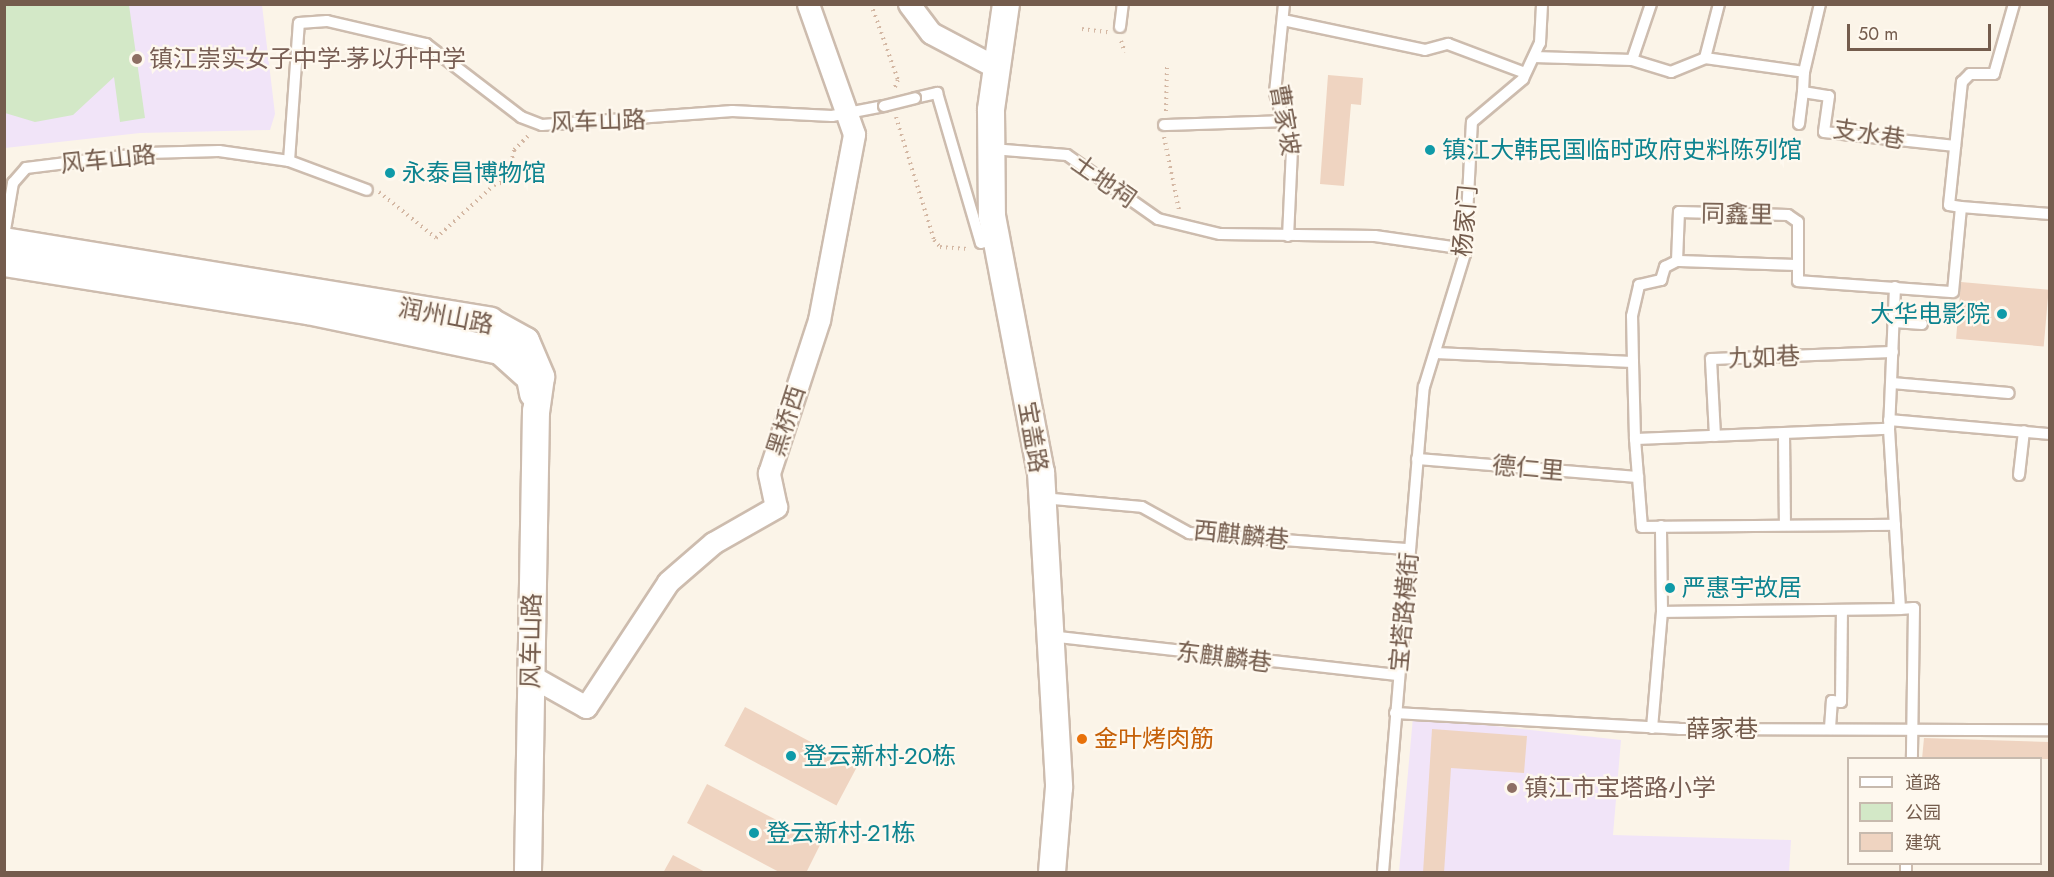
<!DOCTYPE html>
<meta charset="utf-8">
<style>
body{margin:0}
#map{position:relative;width:2054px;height:877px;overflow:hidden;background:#fbf4e8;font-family:Jost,"Noto Sans SC",sans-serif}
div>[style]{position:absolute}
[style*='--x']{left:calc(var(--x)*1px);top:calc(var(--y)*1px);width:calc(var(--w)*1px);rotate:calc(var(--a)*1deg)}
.education>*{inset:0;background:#f1e4f8}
.green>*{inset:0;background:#d3e8c7}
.building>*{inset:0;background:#efd4c1;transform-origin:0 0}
.path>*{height:4px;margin-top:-2px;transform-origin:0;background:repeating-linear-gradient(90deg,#d4b8a4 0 1.5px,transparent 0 6px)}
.roads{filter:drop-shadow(2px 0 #cdbcae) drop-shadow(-2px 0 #cdbcae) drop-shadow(0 2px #cdbcae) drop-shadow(0 -2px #cdbcae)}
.service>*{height:10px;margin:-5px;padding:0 5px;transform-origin:5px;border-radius:5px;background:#fff}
.minor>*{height:21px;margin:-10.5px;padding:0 10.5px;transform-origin:10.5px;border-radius:10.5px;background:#fff}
.tertiary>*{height:26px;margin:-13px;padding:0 13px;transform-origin:13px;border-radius:13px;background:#fff}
.bridges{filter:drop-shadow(2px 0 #cdbcae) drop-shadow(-2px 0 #cdbcae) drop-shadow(0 2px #cdbcae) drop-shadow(0 -2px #cdbcae)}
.service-bridge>*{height:10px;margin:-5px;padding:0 5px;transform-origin:5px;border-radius:5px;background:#fff}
.dots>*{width:16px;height:16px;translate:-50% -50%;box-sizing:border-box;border:3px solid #fef8ee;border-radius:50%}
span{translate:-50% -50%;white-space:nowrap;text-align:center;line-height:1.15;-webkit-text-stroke:4.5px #fef8ee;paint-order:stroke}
.education-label{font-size:24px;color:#785e54}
.left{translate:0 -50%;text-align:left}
.street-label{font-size:24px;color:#745c4d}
.culture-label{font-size:24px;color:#0d838f}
.right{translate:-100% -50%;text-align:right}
.food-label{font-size:24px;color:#c56008}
.frame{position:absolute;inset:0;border:6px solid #745c4d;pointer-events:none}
.legend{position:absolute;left:1847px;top:757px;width:195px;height:108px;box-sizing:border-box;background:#fef8ee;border:2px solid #c7baae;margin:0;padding:8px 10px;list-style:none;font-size:18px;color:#745c4d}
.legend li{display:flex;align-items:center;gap:12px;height:30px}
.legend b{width:30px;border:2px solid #c7baae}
.scale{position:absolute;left:1847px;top:24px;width:144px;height:27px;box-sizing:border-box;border:3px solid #745c4d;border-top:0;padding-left:8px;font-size:18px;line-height:21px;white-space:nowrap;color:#745c4d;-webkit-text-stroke:4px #fef8ee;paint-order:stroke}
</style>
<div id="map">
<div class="education">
<i style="clip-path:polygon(4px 5px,262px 5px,275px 114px,270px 130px,140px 133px,5px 148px)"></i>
<i style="clip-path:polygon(1413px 717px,1621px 740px,1613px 835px,1791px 840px,1789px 872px,1399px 872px)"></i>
</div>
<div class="green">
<i style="clip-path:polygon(5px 4px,129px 5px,145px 118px,120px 122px,114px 77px,73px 115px,35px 122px,5px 113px)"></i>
</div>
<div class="building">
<i style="clip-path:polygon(1328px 75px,1363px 78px,1361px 105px,1351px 104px,1344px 186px,1320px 184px)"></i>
<i style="left:1961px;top:282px;width:88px;height:57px;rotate:5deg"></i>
<i style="left:745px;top:707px;width:127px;height:44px;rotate:28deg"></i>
<i style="clip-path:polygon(1432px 729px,1527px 736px,1524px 773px,1451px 768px,1444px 873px,1423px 873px)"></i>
<i style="clip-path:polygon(1924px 738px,2049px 742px,2049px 759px,1922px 759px)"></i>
<i style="clip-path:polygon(707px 784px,821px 843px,806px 873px,781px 873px,687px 823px)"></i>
<i style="clip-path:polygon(673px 855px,707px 873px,663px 873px)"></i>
</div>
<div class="path">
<i style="--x:871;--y:4;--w:81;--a:70.4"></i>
<i style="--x:898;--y:80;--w:10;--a:114"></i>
<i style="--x:1082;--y:29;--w:26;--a:7"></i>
<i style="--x:1121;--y:41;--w:12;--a:70"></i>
<i style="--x:1166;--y:111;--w:45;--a:-88.7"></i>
<i style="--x:896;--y:117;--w:129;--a:72.8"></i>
<i style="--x:934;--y:240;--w:9;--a:49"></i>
<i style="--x:940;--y:247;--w:28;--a:4"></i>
<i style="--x:1164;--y:137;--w:75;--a:78.4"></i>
<i style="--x:379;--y:192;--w:73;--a:38.9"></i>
<i style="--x:436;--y:238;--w:79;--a:-42.4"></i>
<i style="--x:494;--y:185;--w:14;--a:-17"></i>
<i style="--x:507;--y:181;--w:32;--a:-77"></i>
<i style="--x:514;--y:150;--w:23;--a:-45"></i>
</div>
<div class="roads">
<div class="service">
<i style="--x:1284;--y:4;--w:89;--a:95.8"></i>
<i style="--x:1275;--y:93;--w:59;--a:73.1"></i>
<i style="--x:1292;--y:149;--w:87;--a:92.6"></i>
<i style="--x:1283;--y:20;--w:145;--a:11.9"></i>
<i style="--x:1425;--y:50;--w:24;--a:-15"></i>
<i style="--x:1448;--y:44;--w:82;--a:20.6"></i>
<i style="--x:1120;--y:27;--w:23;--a:-83"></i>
<i style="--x:1534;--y:57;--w:98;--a:1.8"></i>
<i style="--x:1632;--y:60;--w:41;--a:17.1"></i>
<i style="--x:1671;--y:72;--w:37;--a:-22"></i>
<i style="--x:1705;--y:58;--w:100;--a:8"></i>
<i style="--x:1804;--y:72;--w:20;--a:93"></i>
<i style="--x:1803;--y:92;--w:26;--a:9"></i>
<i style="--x:1829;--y:96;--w:36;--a:98"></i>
<i style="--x:1824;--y:132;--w:132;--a:6.1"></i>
<i style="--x:1705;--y:58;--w:56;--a:-75.5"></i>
<i style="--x:1632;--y:60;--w:59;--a:-71.3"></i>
<i style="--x:1804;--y:72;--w:70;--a:-76.8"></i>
<i style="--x:915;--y:98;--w:23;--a:-13"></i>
<i style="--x:937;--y:93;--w:156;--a:73.7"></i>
<i style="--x:981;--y:243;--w:16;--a:-15"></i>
<i style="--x:1799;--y:124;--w:32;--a:-83"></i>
<i style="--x:1164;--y:125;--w:119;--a:-1.9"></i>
<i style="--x:992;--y:149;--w:75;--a:4.6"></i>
<i style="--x:1067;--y:155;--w:111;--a:35.1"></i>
<i style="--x:1158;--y:219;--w:64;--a:13.6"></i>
<i style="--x:1220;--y:234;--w:155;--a:0.7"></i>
<i style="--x:1375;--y:236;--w:92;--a:8.1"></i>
<i style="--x:289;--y:161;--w:83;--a:20.4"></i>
<i style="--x:1961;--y:207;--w:12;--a:-171"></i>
<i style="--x:1949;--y:205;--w:124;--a:-84"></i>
<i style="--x:1962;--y:82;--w:11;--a:-45"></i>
<i style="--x:1970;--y:74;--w:24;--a:0"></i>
<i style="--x:1994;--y:74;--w:73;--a:-74.1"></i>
<i style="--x:4;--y:236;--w:54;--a:-80.4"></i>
<i style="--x:13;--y:183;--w:20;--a:-49"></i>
<i style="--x:26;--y:168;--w:122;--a:-7.1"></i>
<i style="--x:147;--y:153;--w:72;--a:-1.6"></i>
<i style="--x:219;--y:151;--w:71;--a:8.1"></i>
<i style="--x:289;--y:161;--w:138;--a:-85.9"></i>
<i style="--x:299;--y:23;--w:28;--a:-4"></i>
<i style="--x:327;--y:21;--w:102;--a:13.1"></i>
<i style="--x:426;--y:44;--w:120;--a:37.5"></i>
<i style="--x:521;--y:117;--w:22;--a:21"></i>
<i style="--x:542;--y:125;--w:191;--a:-4.2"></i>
<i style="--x:732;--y:111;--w:100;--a:2.9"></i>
<i style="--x:832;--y:116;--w:53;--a:-10.9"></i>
<i style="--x:1677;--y:261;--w:121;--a:1.9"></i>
<i style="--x:1895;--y:287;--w:142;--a:92.4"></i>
<i style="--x:1889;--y:429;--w:180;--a:86.5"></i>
<i style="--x:1900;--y:609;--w:14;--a:-4"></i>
<i style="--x:1914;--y:608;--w:150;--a:90.8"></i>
<i style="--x:1894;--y:322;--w:28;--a:4"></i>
<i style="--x:1435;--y:353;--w:198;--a:2.6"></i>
<i style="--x:1633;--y:362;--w:77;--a:88.5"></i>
<i style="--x:1635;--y:439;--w:254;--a:-2.3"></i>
<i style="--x:1633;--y:362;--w:46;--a:-91.2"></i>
<i style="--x:1632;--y:316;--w:32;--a:-77"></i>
<i style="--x:1639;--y:285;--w:23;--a:-13"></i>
<i style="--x:1661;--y:280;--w:14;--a:-73"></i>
<i style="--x:1665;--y:267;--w:13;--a:-27"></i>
<i style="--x:1677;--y:261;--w:49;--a:-87.7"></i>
<i style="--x:1679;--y:212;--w:109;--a:1.6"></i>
<i style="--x:1788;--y:215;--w:12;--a:35"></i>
<i style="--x:1798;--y:222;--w:59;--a:90"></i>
<i style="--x:1798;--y:281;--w:155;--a:4.1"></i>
<i style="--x:1953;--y:292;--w:85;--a:-84.6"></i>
<i style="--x:1961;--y:207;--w:89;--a:4.5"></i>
<i style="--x:1892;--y:383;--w:117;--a:4.9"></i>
<i style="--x:1889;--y:420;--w:162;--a:5"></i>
<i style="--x:1784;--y:434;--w:90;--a:89.4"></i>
<i style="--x:1715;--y:436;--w:77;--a:-93"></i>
<i style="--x:1711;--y:359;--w:182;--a:-2.2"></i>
<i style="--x:1635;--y:439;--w:88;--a:85.5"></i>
<i style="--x:1642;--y:527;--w:253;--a:-0.5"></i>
<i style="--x:1417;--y:459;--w:222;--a:4.7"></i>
<i style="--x:2019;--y:475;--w:44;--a:-83.5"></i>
<i style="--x:1042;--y:498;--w:100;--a:5.1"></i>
<i style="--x:1142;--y:507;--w:54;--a:29"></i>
<i style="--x:1189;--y:533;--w:221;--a:4.2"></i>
<i style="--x:1662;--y:612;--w:238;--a:-0.7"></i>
<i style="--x:1050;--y:636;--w:351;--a:6.4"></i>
<i style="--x:1395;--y:713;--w:284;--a:3.2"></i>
<i style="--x:1679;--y:729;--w:371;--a:0.2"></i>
<i style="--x:1652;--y:728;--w:116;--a:-85.1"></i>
<i style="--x:1662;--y:612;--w:86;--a:-90.7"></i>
<i style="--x:1830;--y:728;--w:27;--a:-86"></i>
<i style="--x:1832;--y:701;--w:9;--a:6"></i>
<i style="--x:1841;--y:702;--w:91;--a:-89.4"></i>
<i style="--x:1383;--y:872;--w:487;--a:-85.2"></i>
<i style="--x:1424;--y:387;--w:139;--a:-72.9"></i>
<i style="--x:1465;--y:254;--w:132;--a:-87"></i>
<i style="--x:1472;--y:122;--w:67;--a:-40.1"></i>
<i style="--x:1523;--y:79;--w:40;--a:-65"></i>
<i style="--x:1540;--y:43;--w:39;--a:-87"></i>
<i style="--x:1906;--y:872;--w:8;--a:-90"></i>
</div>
<div class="minor">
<i style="--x:909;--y:4;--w:36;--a:53"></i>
<i style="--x:931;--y:33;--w:75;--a:27.9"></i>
<i style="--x:531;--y:676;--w:63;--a:29.4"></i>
<i style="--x:586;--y:707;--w:149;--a:-56.7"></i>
<i style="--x:668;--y:582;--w:60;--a:-40.9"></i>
<i style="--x:713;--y:543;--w:73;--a:-29.7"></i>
<i style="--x:776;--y:507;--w:35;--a:-102"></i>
<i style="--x:769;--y:473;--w:161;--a:-71.9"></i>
<i style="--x:819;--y:320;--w:189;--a:-79.3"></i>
<i style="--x:854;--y:134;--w:138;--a:-109.5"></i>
</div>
<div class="tertiary">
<i style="--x:1006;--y:4;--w:107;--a:98.1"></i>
<i style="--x:991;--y:110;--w:106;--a:89.5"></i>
<i style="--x:992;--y:216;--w:261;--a:79.2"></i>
<i style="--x:1041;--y:472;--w:316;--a:86.7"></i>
<i style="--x:1059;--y:787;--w:85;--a:94.7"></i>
<i style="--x:4;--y:241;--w:493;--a:9.3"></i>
<i style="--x:490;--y:321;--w:41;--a:29.1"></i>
<i style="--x:526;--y:341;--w:39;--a:67"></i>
<i style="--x:541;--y:377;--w:34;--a:98"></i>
<i style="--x:536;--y:411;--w:461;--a:91"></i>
<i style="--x:4;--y:263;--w:308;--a:9"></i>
<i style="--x:308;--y:311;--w:196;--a:11.8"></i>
<i style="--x:500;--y:351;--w:40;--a:42"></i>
<i style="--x:530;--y:378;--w:16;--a:79"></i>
</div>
</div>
<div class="bridges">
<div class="service-bridge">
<i style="--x:884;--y:106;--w:32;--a:-14"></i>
</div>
</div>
<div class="dots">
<i style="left:137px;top:59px;background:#8d6e63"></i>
<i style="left:1430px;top:150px;background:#0f9aa8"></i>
<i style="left:390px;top:173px;background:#0f9aa8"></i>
<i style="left:2002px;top:314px;background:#0f9aa8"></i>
<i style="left:1670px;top:588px;background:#0f9aa8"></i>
<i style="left:1082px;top:739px;background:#e8710a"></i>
<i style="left:791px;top:756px;background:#0f9aa8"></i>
<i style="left:1512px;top:788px;background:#8d6e63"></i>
<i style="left:754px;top:833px;background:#0f9aa8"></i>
</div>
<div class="education-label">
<span class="left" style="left:149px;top:59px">镇江崇实女子中学-茅以升中学</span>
<span class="left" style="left:1524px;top:788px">镇江市宝塔路小学</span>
</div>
<div class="street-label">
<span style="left:1285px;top:120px;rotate:80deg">曹家坡</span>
<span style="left:598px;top:121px;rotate:-2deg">风车山路</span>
<span style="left:1869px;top:134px;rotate:9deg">支水巷</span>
<span style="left:108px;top:159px;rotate:-6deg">风车山路</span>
<span style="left:1104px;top:181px;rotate:35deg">土地祠</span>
<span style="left:1737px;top:214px;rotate:1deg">同鑫里</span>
<span style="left:1465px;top:221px;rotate:-85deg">杨家门</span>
<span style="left:446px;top:316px;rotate:11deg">润州山路</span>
<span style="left:1764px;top:357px;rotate:-2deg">九如巷</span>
<span style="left:786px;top:421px;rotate:-72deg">黑桥西</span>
<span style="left:1033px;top:437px;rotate:80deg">宝盖路</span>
<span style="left:1528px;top:468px;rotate:5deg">德仁里</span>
<span style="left:1241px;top:535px;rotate:6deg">西麒麟巷</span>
<span style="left:1404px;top:612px;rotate:-85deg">宝塔路横街</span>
<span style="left:531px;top:641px;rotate:-89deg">风车山路</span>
<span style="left:1224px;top:657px;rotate:7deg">东麒麟巷</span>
<span style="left:1722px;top:729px">薛家巷</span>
</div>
<div class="culture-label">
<span class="left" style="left:1442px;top:150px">镇江大韩民国临时政府史料陈列馆</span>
<span class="left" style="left:402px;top:173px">永泰昌博物馆</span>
<span class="right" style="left:1990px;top:314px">大华电影院</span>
<span class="left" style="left:1682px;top:588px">严惠宇故居</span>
<span class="left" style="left:803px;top:756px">登云新村-20栋</span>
<span class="left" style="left:766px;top:833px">登云新村-21栋</span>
</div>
<div class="food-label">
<span class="left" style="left:1094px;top:739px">金叶烤肉筋</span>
</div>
<div class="frame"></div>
<ul class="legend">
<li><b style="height:8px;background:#fff"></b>道路</li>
<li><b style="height:16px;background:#d3e8c7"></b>公园</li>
<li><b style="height:16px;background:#efd4c1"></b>建筑</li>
</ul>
<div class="scale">50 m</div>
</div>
